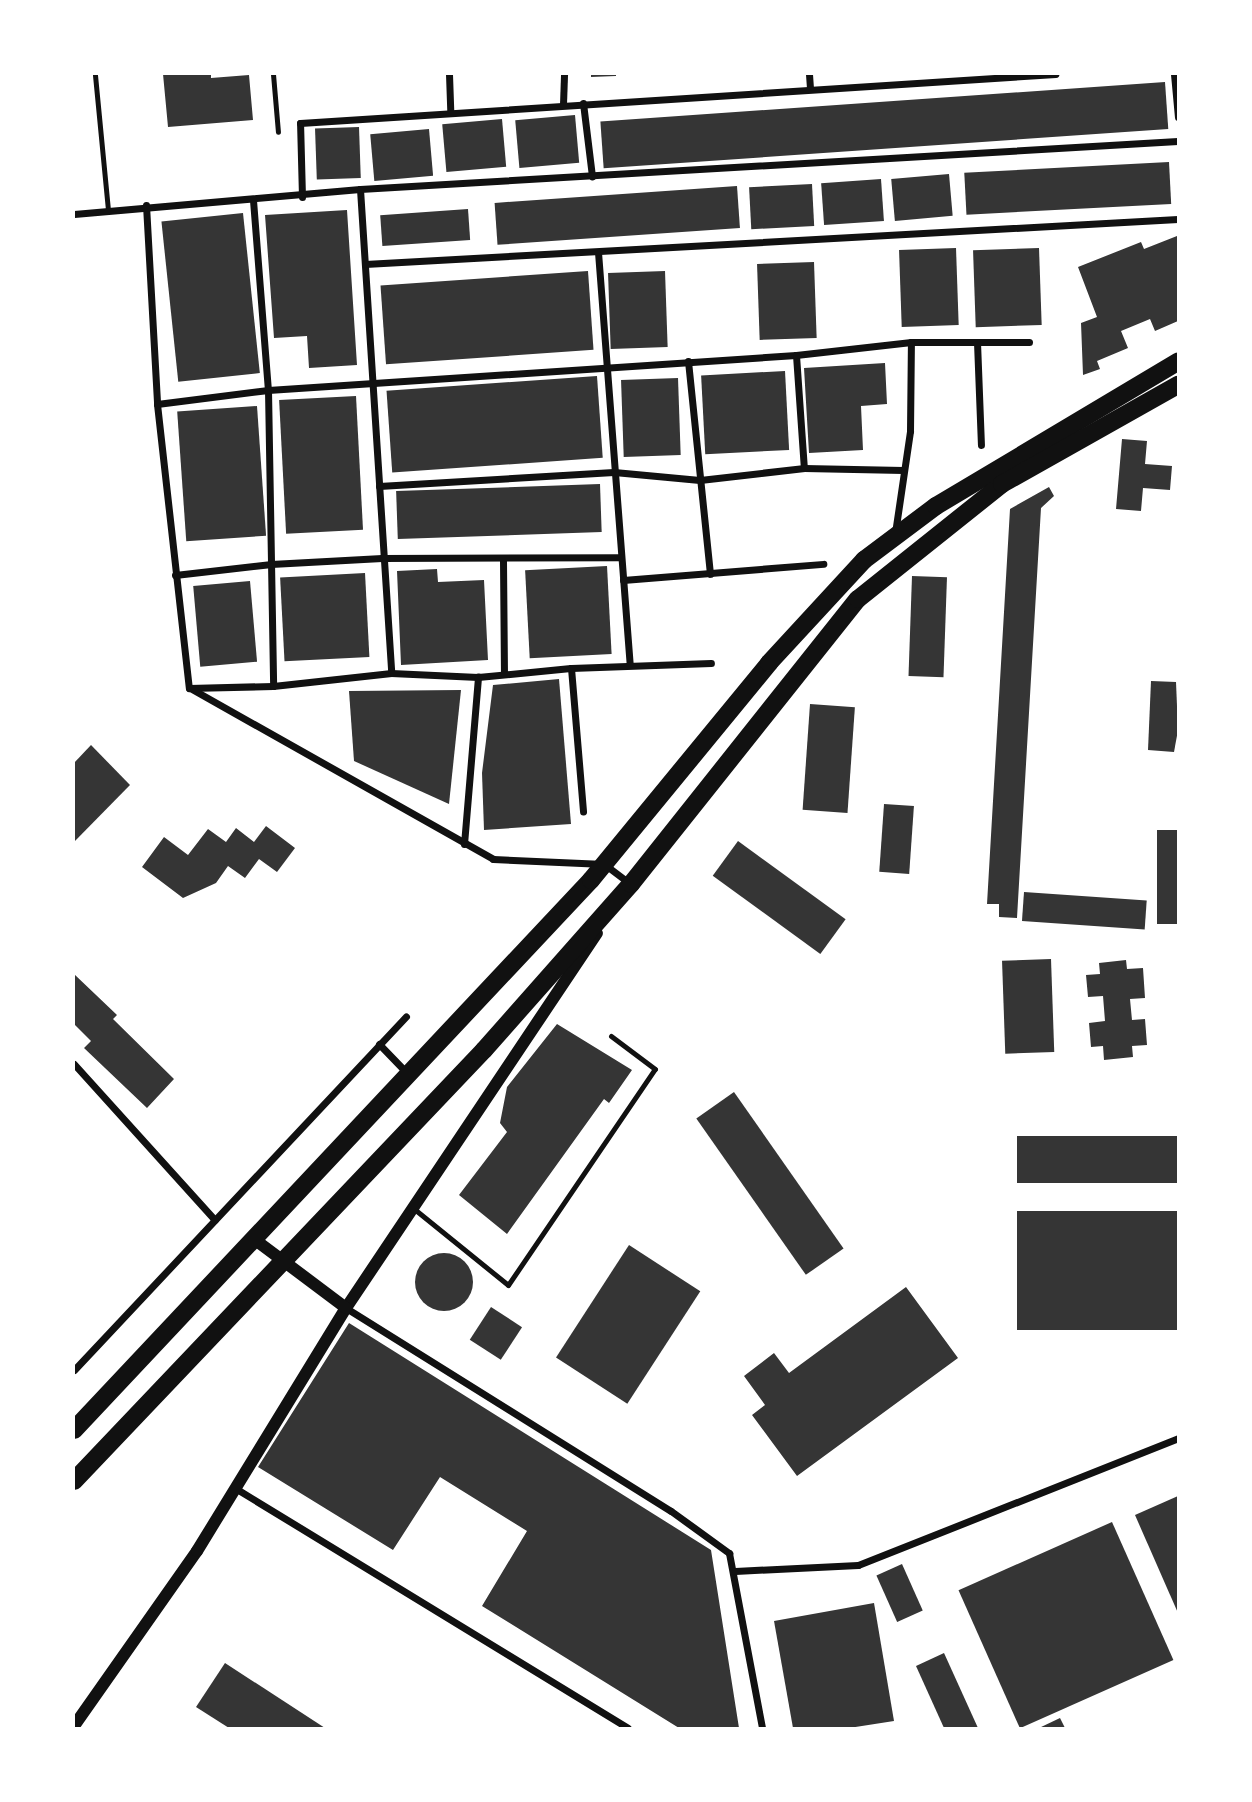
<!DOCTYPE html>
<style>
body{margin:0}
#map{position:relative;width:1252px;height:1802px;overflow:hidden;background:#fff;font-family:Georgia,serif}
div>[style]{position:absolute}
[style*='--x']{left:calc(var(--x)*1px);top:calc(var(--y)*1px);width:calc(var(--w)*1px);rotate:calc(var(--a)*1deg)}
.building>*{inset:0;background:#353535;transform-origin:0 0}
.round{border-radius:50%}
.service>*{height:5px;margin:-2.5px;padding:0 2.5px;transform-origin:2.5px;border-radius:2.5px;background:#111}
.minor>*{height:7px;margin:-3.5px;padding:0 3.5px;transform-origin:3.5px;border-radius:3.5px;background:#111}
.tertiary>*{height:12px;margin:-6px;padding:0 6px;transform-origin:6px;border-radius:6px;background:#111}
.primary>*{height:18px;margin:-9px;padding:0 9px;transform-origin:9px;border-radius:9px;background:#111}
span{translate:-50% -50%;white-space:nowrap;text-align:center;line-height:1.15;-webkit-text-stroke:5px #fff;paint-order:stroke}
.frame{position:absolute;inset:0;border:75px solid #fff;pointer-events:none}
</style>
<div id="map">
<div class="building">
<i style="clip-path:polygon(163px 74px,211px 74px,211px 78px,249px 75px,253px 120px,168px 127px)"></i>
<i style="clip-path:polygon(591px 74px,616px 74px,616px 76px,591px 77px)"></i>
<i style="left:1165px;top:82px;width:47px;height:566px;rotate:86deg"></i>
<i style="left:575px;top:115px;width:48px;height:60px;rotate:85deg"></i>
<i style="left:502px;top:119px;width:48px;height:60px;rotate:85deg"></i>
<i style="left:359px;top:127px;width:51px;height:44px;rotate:88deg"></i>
<i style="left:429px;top:129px;width:47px;height:59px;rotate:85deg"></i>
<i style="left:1169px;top:162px;width:42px;height:205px;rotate:87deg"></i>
<i style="left:949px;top:174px;width:42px;height:58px;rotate:85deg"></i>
<i style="left:881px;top:179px;width:42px;height:60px;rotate:86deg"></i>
<i style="left:812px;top:184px;width:42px;height:63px;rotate:87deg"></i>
<i style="left:737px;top:186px;width:42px;height:243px;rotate:86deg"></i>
<i style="left:468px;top:209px;width:31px;height:88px;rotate:86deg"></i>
<i style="clip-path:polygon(347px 210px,357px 365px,309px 368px,307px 336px,274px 338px,265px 215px)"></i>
<i style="left:243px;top:213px;width:161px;height:82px;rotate:84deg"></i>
<i style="clip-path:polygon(1177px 236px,1178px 321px,1155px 331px,1150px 319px,1121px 331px,1128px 348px,1097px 361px,1100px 369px,1083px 375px,1081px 323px,1097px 317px,1078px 267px,1141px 242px,1144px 249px)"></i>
<i style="left:956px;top:248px;width:77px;height:57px;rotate:88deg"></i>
<i style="left:1039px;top:248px;width:77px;height:66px;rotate:88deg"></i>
<i style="left:814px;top:262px;width:76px;height:57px;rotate:88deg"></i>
<i style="left:588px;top:271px;width:79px;height:208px;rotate:86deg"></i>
<i style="left:665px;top:271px;width:76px;height:57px;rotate:88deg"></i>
<i style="clip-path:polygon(885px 363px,887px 404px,861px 406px,863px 450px,809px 453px,804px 368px)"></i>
<i style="left:785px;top:371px;width:79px;height:84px;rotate:87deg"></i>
<i style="left:597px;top:376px;width:82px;height:211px;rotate:86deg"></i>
<i style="left:678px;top:378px;width:77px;height:57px;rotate:88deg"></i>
<i style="left:356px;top:396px;width:134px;height:77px;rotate:87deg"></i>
<i style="left:257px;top:406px;width:130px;height:80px;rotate:86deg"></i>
<i style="clip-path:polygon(1122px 439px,1147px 441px,1145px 464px,1172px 466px,1170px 490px,1143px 488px,1141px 511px,1116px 509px)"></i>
<i style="left:600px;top:484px;width:48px;height:204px;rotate:88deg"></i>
<i style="clip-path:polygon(1049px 487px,1054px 496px,1041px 508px,1017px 918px,999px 917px,999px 904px,987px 904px,1010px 509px)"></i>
<i style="left:607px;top:566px;width:88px;height:82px;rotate:87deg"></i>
<i style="clip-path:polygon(437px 569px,438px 582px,484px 580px,488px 660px,401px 665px,397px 571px)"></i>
<i style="left:365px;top:573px;width:84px;height:85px;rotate:87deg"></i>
<i style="left:912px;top:576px;width:35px;height:100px;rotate:2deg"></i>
<i style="left:250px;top:581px;width:81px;height:57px;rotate:85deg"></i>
<i style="clip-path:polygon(559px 679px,571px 824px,484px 830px,482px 773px,493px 685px)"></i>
<i style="clip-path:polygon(1151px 681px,1176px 682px,1178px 730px,1174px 752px,1148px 750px)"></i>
<i style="clip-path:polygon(461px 690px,449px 804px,354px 761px,349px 691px)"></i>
<i style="left:810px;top:704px;width:45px;height:106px;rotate:4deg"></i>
<i style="clip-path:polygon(91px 745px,130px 785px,74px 842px,74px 763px)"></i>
<i style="left:884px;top:804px;width:30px;height:68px;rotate:4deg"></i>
<i style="clip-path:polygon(266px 826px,295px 848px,277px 872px,259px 859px,245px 878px,228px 866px,216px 883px,183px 898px,142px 867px,164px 837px,188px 855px,208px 829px,226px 842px,236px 828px,254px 842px)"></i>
<i style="left:1157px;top:830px;width:21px;height:94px"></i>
<i style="left:738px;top:841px;width:133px;height:43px;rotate:36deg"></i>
<i style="left:1024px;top:892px;width:123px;height:29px;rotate:4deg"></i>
<i style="left:1051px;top:959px;width:93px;height:49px;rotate:88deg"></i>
<i style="clip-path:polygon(1126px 960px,1127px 969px,1143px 968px,1145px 998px,1130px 999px,1132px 1020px,1145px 1019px,1147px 1045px,1132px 1046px,1133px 1057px,1104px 1060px,1103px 1046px,1091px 1047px,1089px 1023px,1105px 1021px,1103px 996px,1088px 997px,1086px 975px,1100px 974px,1099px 963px)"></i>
<i style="clip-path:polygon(74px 974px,117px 1015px,113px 1019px,174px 1079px,147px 1108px,84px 1048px,91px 1041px,74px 1024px)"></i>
<i style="clip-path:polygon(557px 1024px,632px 1070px,609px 1103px,604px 1099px,507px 1234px,459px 1195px,507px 1132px,500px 1123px,507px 1087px)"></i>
<i style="left:734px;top:1092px;width:191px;height:46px;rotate:55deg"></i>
<i style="left:1178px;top:1136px;width:47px;height:161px;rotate:90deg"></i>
<i style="left:1178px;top:1211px;width:119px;height:161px;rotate:90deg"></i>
<i style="left:629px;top:1245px;width:85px;height:134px;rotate:33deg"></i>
<i class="round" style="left:415px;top:1253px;width:58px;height:58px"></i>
<i style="clip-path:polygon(906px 1287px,958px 1358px,797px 1476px,752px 1415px,765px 1405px,744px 1376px,774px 1353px,789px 1373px)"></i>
<i style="left:491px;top:1307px;width:37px;height:39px;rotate:33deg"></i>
<i style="clip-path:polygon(349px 1323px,711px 1550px,739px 1728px,679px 1728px,482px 1606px,527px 1531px,440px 1477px,393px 1550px,258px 1467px)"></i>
<i style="clip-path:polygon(1178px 1496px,1178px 1613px,1135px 1515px)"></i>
<i style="left:1112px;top:1522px;width:151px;height:168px;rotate:66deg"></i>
<i style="left:902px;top:1564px;width:51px;height:28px;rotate:66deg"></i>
<i style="clip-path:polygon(874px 1603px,894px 1721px,849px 1728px,793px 1728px,774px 1621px)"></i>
<i style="clip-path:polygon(944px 1653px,978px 1728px,944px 1728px,916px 1666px)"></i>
<i style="clip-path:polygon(225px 1663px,325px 1728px,229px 1728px,196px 1707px)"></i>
<i style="clip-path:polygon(1060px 1718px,1065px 1728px,1039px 1728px)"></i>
</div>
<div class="service">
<i style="--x:273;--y:74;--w:58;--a:85.1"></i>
<i style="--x:95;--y:75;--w:136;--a:84.5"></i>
<i style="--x:413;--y:1208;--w:122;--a:39"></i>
<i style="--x:508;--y:1285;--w:261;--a:-55.8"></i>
<i style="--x:655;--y:1069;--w:55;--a:-143.1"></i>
</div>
<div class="minor">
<i style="--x:449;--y:74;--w:37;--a:88"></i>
<i style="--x:809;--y:74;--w:15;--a:86"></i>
<i style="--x:1174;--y:74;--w:43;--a:84.7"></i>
<i style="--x:583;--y:103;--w:74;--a:83"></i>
<i style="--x:563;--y:104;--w:30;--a:-88"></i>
<i style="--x:360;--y:189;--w:485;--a:86.3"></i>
<i style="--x:302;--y:197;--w:74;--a:-91.5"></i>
<i style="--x:300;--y:123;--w:757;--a:-3.71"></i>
<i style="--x:253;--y:200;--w:191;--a:85.5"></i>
<i style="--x:268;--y:390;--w:296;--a:89"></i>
<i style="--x:146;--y:205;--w:199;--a:86.8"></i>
<i style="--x:157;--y:404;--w:286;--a:83.6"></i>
<i style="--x:74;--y:214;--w:287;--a:-5"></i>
<i style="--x:360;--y:189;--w:819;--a:-3.36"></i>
<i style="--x:598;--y:252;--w:413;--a:85.6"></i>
<i style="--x:365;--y:264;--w:814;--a:-3.17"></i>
<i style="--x:977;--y:342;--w:103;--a:87.8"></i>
<i style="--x:796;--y:355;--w:113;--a:86"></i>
<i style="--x:688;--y:361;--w:214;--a:84.1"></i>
<i style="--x:157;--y:404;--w:112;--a:-7.2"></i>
<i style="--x:268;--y:390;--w:529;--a:-3.79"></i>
<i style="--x:796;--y:355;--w:116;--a:-6.4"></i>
<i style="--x:911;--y:342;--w:118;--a:0"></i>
<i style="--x:379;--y:486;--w:235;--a:-3.4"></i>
<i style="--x:614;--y:472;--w:86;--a:5.3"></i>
<i style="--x:700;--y:480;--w:105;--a:-6.6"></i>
<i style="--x:804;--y:468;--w:99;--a:1.2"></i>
<i style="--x:895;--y:533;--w:103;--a:-81.6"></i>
<i style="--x:910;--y:431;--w:89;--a:-89.4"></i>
<i style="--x:503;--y:561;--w:111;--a:89.5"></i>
<i style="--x:175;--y:575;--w:97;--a:-6.5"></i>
<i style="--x:271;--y:564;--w:111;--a:-3.1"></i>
<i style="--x:382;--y:558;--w:239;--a:-0.2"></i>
<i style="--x:623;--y:580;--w:201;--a:-4.6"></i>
<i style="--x:571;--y:668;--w:144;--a:85.2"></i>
<i style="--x:189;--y:688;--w:84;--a:-1.4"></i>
<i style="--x:273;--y:686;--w:119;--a:-6.3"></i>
<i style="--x:391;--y:673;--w:87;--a:2.6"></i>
<i style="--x:478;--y:677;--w:93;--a:-5.5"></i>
<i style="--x:571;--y:668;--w:140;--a:-2"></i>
<i style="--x:190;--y:688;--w:348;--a:29.4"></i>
<i style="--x:493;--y:859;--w:111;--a:2.6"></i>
<i style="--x:604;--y:864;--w:34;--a:37"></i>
<i style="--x:464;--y:844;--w:168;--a:-85.2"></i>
<i style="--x:379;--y:1044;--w:42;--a:46"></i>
<i style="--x:74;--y:1064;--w:210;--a:47.9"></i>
<i style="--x:346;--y:1308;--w:383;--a:32"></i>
<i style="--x:671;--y:1511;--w:72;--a:35.9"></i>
<i style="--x:729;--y:1553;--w:178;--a:79.3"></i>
<i style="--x:74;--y:1370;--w:485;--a:-46.8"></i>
<i style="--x:235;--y:1488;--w:460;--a:31.4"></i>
<i style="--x:735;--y:1571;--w:123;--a:-2.8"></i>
<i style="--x:858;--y:1565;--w:344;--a:-21.6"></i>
</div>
<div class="tertiary">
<i style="--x:346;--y:1308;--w:451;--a:-56.2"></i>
<i style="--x:74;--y:1726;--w:214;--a:-54.9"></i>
<i style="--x:197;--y:1551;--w:285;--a:-58.5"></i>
<i style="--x:346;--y:1308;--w:115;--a:-143.1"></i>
</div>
<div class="primary">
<i style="--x:74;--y:1430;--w:755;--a:-46.77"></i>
<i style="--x:591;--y:880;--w:281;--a:-50.6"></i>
<i style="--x:769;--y:663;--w:140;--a:-47.3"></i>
<i style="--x:864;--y:560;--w:90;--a:-36.9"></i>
<i style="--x:936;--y:506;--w:282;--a:-30.8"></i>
<i style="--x:74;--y:1481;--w:595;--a:-46.43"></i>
<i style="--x:484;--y:1050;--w:222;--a:-48.5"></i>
<i style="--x:631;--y:884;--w:364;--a:-51.5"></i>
<i style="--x:858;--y:599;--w:184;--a:-38.6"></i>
<i style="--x:1002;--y:484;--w:202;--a:-29.4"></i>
</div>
<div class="frame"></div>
</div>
